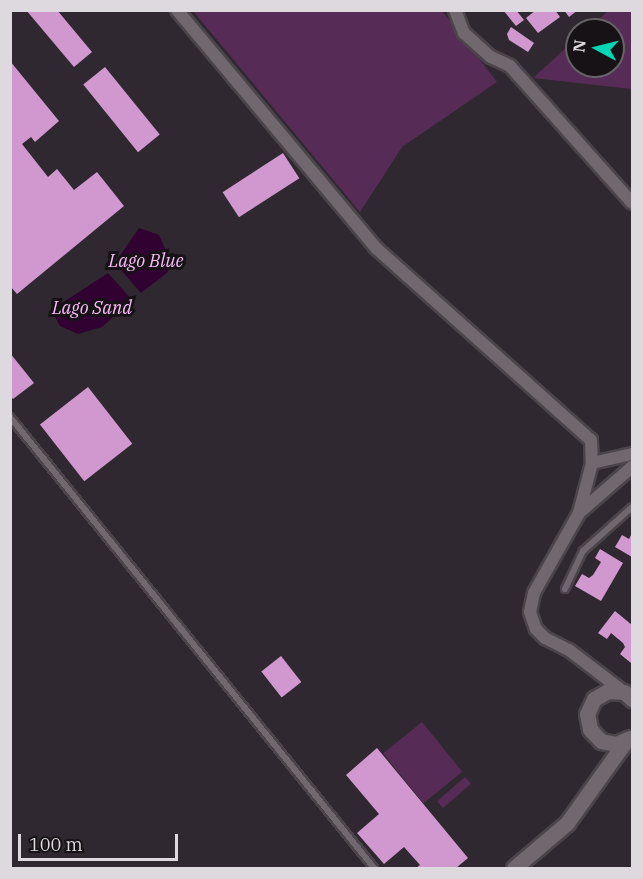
<!DOCTYPE html>
<style>
body{margin:0}
#map{position:relative;width:643px;height:879px;overflow:hidden;background:#302830;font-family:"IBM Plex Serif",serif}
div>[style]{position:absolute}
[style*='--x']{left:calc(var(--x)*1px);top:calc(var(--y)*1px);width:calc(var(--w)*1px);rotate:calc(var(--a)*1deg)}
.green>*{inset:0;background:#562c57;transform-origin:0 0}
.water>*{inset:0;background:#310132}
.building>*{inset:0;background:#d098cf;transform-origin:0 0}
.roads{filter:drop-shadow(2px 0 #4b454b) drop-shadow(-2px 0 #4b454b) drop-shadow(0 2px #4b454b) drop-shadow(0 -2px #4b454b)}
.service>*{height:6px;margin:-3px;padding:0 3px;transform-origin:3px;border-radius:3px;background:#70676f}
.minor>*{height:12px;margin:-6px;padding:0 6px;transform-origin:6px;border-radius:6px;background:#70676f}
.tertiary>*{height:15px;margin:-7.5px;padding:0 7.5px;transform-origin:7.5px;border-radius:7.5px;background:#70676f}
span{translate:-50% -50%;white-space:nowrap;text-align:center;line-height:1.15;-webkit-text-stroke:6px #161216;paint-order:stroke}
.water-label{font-size:18px;color:#f9bcf8;font-style:italic}
.frame{position:absolute;inset:0;border:12px solid #ded9de;pointer-events:none}
.north{position:absolute;left:565px;top:18px;width:60px;height:60px;box-sizing:border-box;background:#161216;border:2px solid #666266;border-radius:50%;rotate:277deg;font-size:16px;font-weight:700;line-height:24px;text-align:center;color:#ded9de}
.north::after{content:'';display:block;margin:auto;width:21px;height:27px;background:#06d5b6;clip-path:polygon(50% 0,100% 100%,50% 72%,0 100%)}
.scale{position:absolute;left:18px;top:834px;width:160px;height:27px;box-sizing:border-box;border:3px solid #ded9de;border-top:0;padding-left:8px;font-size:18px;line-height:21px;white-space:nowrap;color:#ded9de;-webkit-text-stroke:4px #161216;paint-order:stroke}
</style>
<div id="map">
<div class="green">
<i style="clip-path:polygon(193px 11px,442px 11px,497px 82px,402px 147px,360px 212px)"></i>
<i style="clip-path:polygon(608px 11px,632px 11px,632px 89px,533px 78px,577px 38px,577px 66px,613px 66px,613px 30px,586px 30px)"></i>
<i style="left:422px;top:722px;width:64px;height:50px;rotate:51deg"></i>
<i style="left:465px;top:777px;width:9px;height:37px;rotate:49deg"></i>
</div>
<div class="water">
<i style="clip-path:polygon(139px 228px,159px 235px,170px 260px,168px 272px,141px 293px,115px 263px)"></i>
<i style="clip-path:polygon(108px 273px,132px 300px,102px 327px,78px 334px,60px 326px,53px 313px,59px 305px)"></i>
</div>
<div class="building">
<i style="clip-path:polygon(26px 10px,57px 10px,92px 52px,74px 67px)"></i>
<i style="clip-path:polygon(503px 10px,516px 10px,524px 20px,516px 26px)"></i>
<i style="clip-path:polygon(536px 10px,555px 10px,560px 17px,538px 33px,526px 18px)"></i>
<i style="clip-path:polygon(564px 10px,578px 10px,569px 17px)"></i>
<i style="clip-path:polygon(511px 27px,534px 43px,528px 52px,509px 40px,507px 34px)"></i>
<i style="clip-path:polygon(10px 61px,59px 121px,35px 142px,31px 137px,22px 144px,48px 177px,57px 169px,74px 190px,97px 172px,124px 206px,17px 294px,10px 286px)"></i>
<i style="left:105px;top:67px;width:87px;height:28px;rotate:51deg"></i>
<i style="left:283px;top:153px;width:30px;height:72px;rotate:57deg"></i>
<i style="clip-path:polygon(10px 353px,34px 383px,13px 399px,10px 396px)"></i>
<i style="left:88px;top:387px;width:72px;height:61px;rotate:52deg"></i>
<i style="clip-path:polygon(632px 533px,632px 557px,615px 547px,622px 535px,629px 539px)"></i>
<i style="clip-path:polygon(600px 549px,623px 563px,601px 601px,575px 586px,582px 574px,589px 578px,593px 575px,601px 562px,595px 558px)"></i>
<i style="clip-path:polygon(615px 611px,632px 625px,631px 663px,620px 654px,625px 647px,623px 643px,611px 633px,607px 639px,598px 633px)"></i>
<i style="left:281px;top:656px;width:33px;height:25px;rotate:52deg"></i>
<i style="clip-path:polygon(377px 748px,468px 858px,456px 868px,416px 868px,420px 865px,404px 847px,384px 864px,357px 833px,379px 814px,346px 775px)"></i>
</div>
<div class="roads">
<div class="service">
<i style="--x:10;--y:417;--w:580;--a:51.09"></i>
<i style="--x:565;--y:589;--w:42;--a:-64.7"></i>
<i style="--x:583;--y:551;--w:66;--a:-41.9"></i>
</div>
<div class="minor">
<i style="--x:177;--y:10;--w:310;--a:50.1"></i>
<i style="--x:376;--y:248;--w:288;--a:41.8"></i>
<i style="--x:591;--y:440;--w:23;--a:88"></i>
<i style="--x:592;--y:463;--w:52;--a:104.6"></i>
<i style="--x:579;--y:513;--w:92;--a:119.4"></i>
<i style="--x:534;--y:593;--w:19;--a:102"></i>
<i style="--x:530;--y:612;--w:18;--a:71"></i>
<i style="--x:536;--y:629;--w:13;--a:45"></i>
<i style="--x:545;--y:638;--w:27;--a:27"></i>
<i style="--x:569;--y:650;--w:69;--a:37.4"></i>
<i style="--x:455;--y:10;--w:25;--a:69"></i>
<i style="--x:464;--y:33;--w:36;--a:42"></i>
<i style="--x:491;--y:57;--w:21;--a:25"></i>
<i style="--x:510;--y:66;--w:183;--a:48.3"></i>
<i style="--x:592;--y:463;--w:41;--a:-12.7"></i>
<i style="--x:579;--y:513;--w:70;--a:-41"></i>
</div>
<div class="tertiary">
<i style="--x:630;--y:738;--w:15;--a:157"></i>
<i style="--x:616;--y:744;--w:15;--a:-169"></i>
<i style="--x:601;--y:741;--w:16;--a:-133"></i>
<i style="--x:590;--y:729;--w:15;--a:-101"></i>
<i style="--x:587;--y:714;--w:17;--a:-65"></i>
<i style="--x:594;--y:699;--w:16;--a:-30"></i>
<i style="--x:608;--y:691;--w:16;--a:4"></i>
<i style="--x:624;--y:692;--w:11;--a:41"></i>
<i style="--x:514;--y:868;--w:70;--a:-40.3"></i>
<i style="--x:567;--y:823;--w:100;--a:-54.4"></i>
</div>
</div>
<div class="water-label">
<span style="left:146px;top:261px">Lago Blue</span>
<span style="left:92px;top:308px">Lago Sand</span>
</div>
<div class="frame"></div>
<div class="north">N</div>
<div class="scale">100 m</div>
</div>
